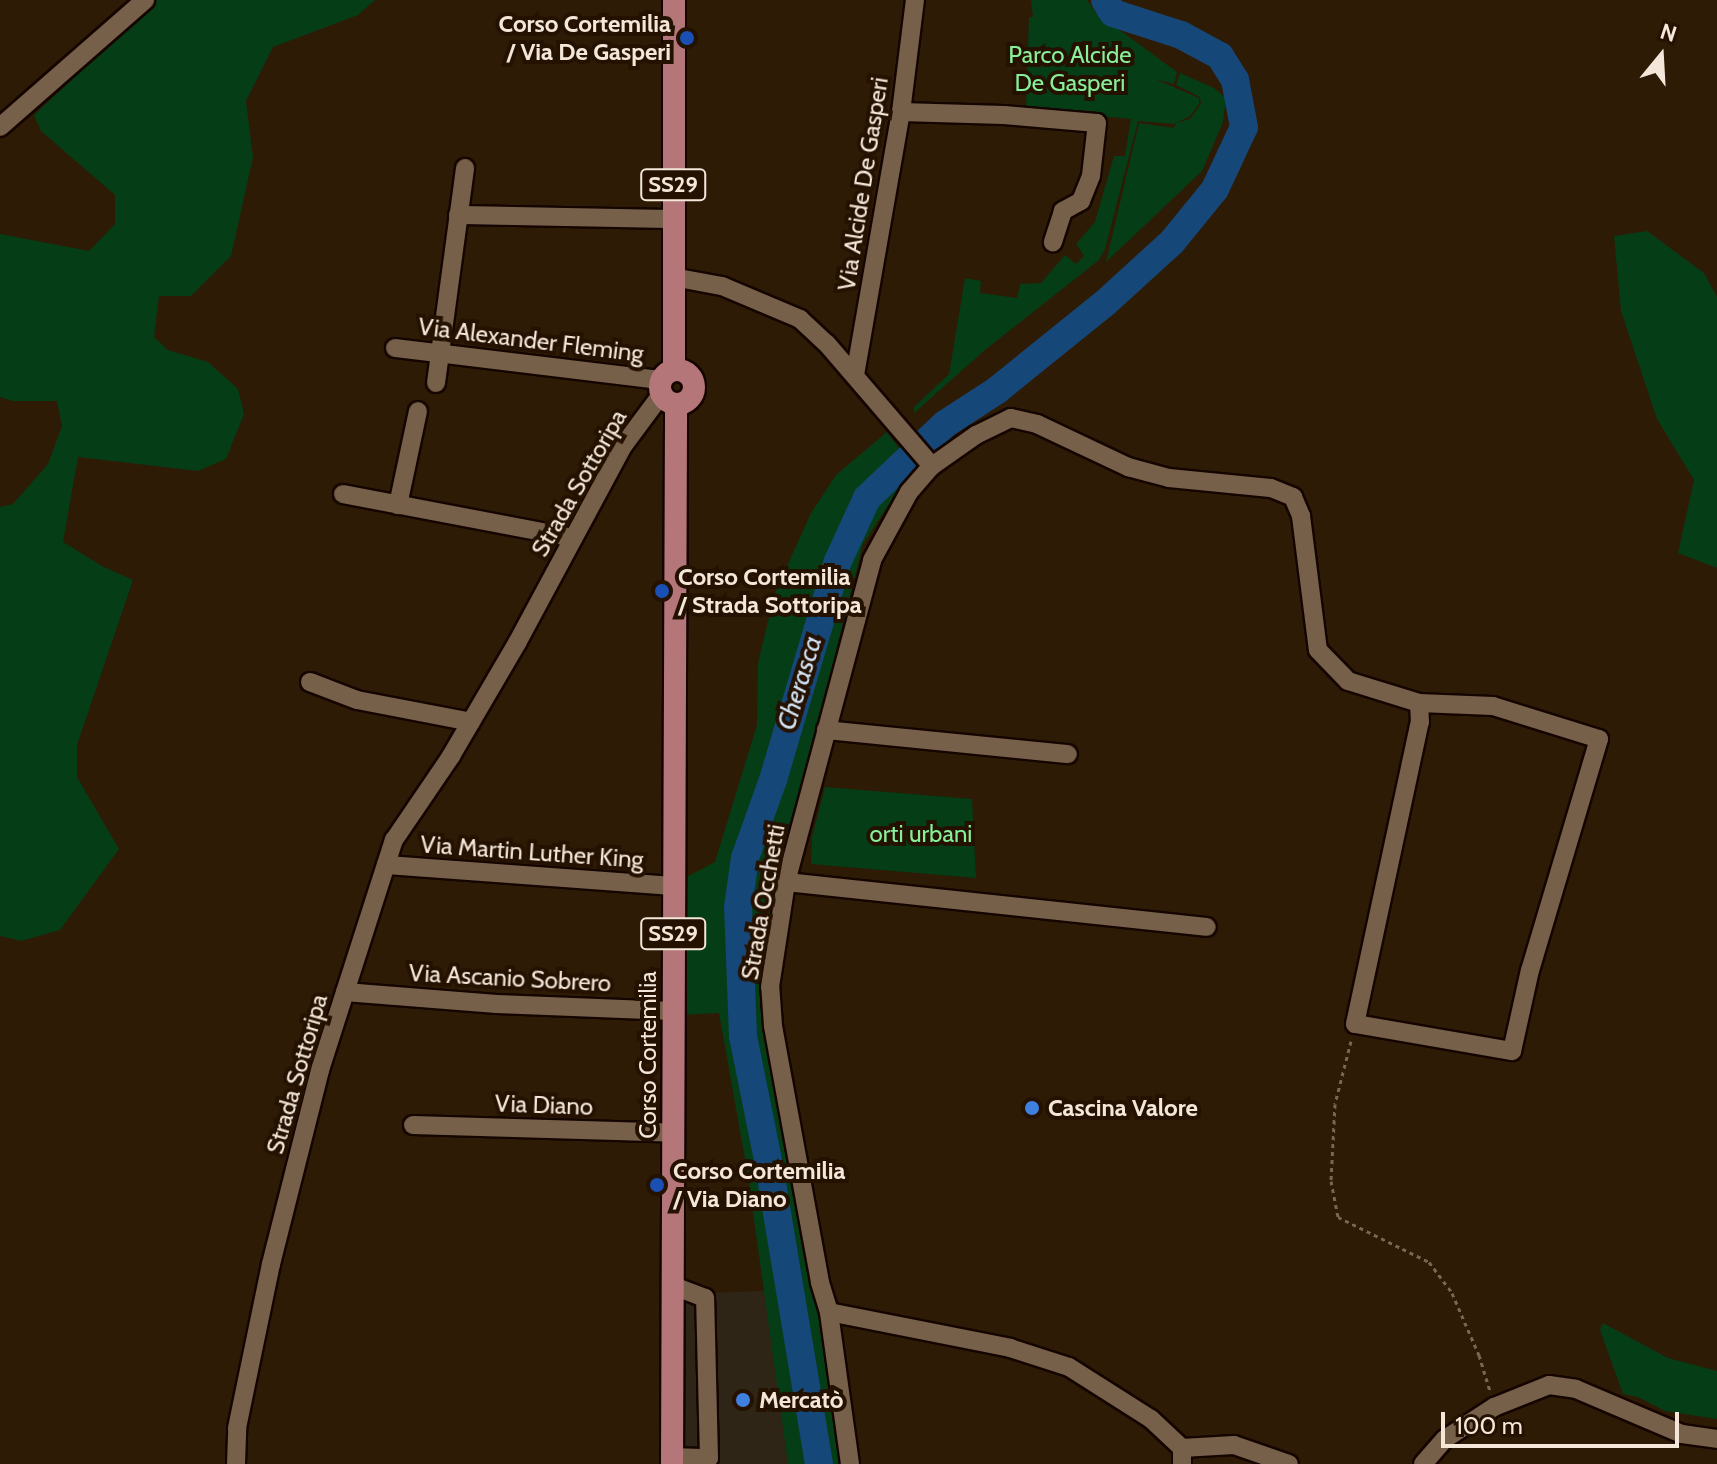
<!DOCTYPE html>
<meta charset="utf-8">
<style>
body{margin:0}
#map{position:relative;width:1717px;height:1464px;overflow:hidden;background:#2e1b05;font-family:Cabin,sans-serif}
div>[style]{position:absolute}
[style*='--x']{left:calc(var(--x)*1px);top:calc(var(--y)*1px);width:calc(var(--w)*1px);rotate:calc(var(--a)*1deg)}
.commercial>*{inset:0;background:#2f2516}
.green>*{inset:0;background:#053d16}
.river>*{height:28px;margin:-14px;padding:0 14px;transform-origin:14px;border-radius:14px;background:#154778}
.path>*{height:3px;margin-top:-1.5px;transform-origin:0;background:repeating-linear-gradient(90deg,#786754 0 4px,transparent 0 8px)}
.roads{filter:drop-shadow(2px 0 #150500) drop-shadow(-2px 0 #150500) drop-shadow(0 2px #150500) drop-shadow(0 -2px #150500)}
.minor>*{height:18px;margin:-9px;padding:0 9px;transform-origin:9px;border-radius:9px;background:#776049}
.major>*{height:22px;margin:-11px;padding:0 11px;transform-origin:11px;border-radius:11px;background:#b5767a}
.major>.ring{margin:-11px;padding:0;box-sizing:content-box;background:none;border:22px solid #b5767a;border-radius:50%}
.dots>*{width:22px;height:22px;translate:-50% -50%;box-sizing:border-box;border:4px solid #241100;border-radius:50%}
span{translate:-50% -50%;white-space:nowrap;text-align:center;line-height:1.15;-webkit-text-stroke:8px #241100;paint-order:stroke}
.shield-label span{padding:2px 6px;background:#241100;border:2px solid;border-radius:6px;-webkit-text-stroke-width:0}
.shield-label{font-size:22px;color:#f4e7da;font-weight:700}
.poi-label{font-size:24px;color:#f4e7da;font-weight:700}
.right{translate:-100% -50%;text-align:right}
.left{translate:0 -50%;text-align:left}
.park-label{font-size:24px;color:#87ef99}
.street-label{font-size:24px;color:#f4e7da}
.water-label{font-size:26px;color:#d3e3f6;font-style:italic}
.north{position:absolute;left:1621px;top:16px;width:80px;height:80px;-webkit-text-stroke:6px #241100;paint-order:stroke;rotate:18deg;font-size:22px;font-weight:700;line-height:32px;text-align:center;color:#f4e7da}
.north::after{content:'';display:block;margin:auto;width:28px;height:36px;background:#f4e7da;clip-path:polygon(50% 0,100% 100%,50% 72%,0 100%)}
.scale{position:absolute;left:1441px;top:1412px;width:238px;height:36px;box-sizing:border-box;border:4px solid #f4e7da;border-top:0;padding-left:10px;font-size:24px;line-height:28px;white-space:nowrap;color:#f4e7da;-webkit-text-stroke:6px #241100;paint-order:stroke}
</style>
<div id="map">
<div class="commercial">
<i style="clip-path:polygon(765px 1291px,788px 1464px,682px 1464px,681px 1294px)"></i>
</div>
<div class="green">
<i style="clip-path:polygon(157px 0,375px 0,358px 15px,273px 47px,246px 101px,253px 157px,231px 256px,191px 296px,159px 296px,154px 337px,168px 350px,208px 362px,238px 389px,244px 414px,226px 459px,198px 471px,78px 457px,63px 542px,102px 566px,133px 580px,77px 745px,77px 777px,119px 849px,60px 930px,21px 941px,0 936px,0 507px,13px 504px,48px 464px,62px 426px,57px 401px,12px 401px,0 397px,0 234px,89px 251px,115px 224px,115px 195px,41px 131px,34px 115px)"></i>
<i style="clip-path:polygon(1031px 0,1087px 0,1095px 12px,1177px 72px,1174px 84px,1155px 79px,1199px 98px,1199px 104px,1190px 116px,1174px 124px,1138px 121px,1105px 249px,1099px 260px,985px 350px,914px 413px,914px 407px,949px 374px,965px 278px,981px 281px,980px 293px,1017px 298px,1020px 284px,1041px 283px,1065px 255px,1076px 264px,1084px 256px,1076px 244px,1095px 222px,1114px 156px,1125px 156px,1131px 119px,1026px 109px,1029px 17px,1033px 17px)"></i>
<i style="clip-path:polygon(1180px 73px,1214px 88px,1226px 98px,1223px 122px,1202px 171px,1106px 262px,1139px 123px,1174px 128px,1176px 123px,1190px 119px,1201px 104px,1200px 97px,1176px 85px)"></i>
<i style="clip-path:polygon(1647px 231px,1704px 273px,1717px 297px,1717px 568px,1678px 553px,1694px 480px,1657px 419px,1621px 311px,1614px 236px)"></i>
<i style="clip-path:polygon(887px 432px,913px 467px,863px 544px,776px 890px,762px 987px,763px 1017px,785px 1146px,811px 1284px,819px 1303px,840px 1464px,788px 1464px,748px 1176px,719px 1013px,680px 1015px,681px 880px,715px 862px,757px 725px,758px 663px,775px 593px,811px 513px,836px 475px)"></i>
<i style="clip-path:polygon(825px 787px,972px 799px,976px 878px,811px 864px,812px 837px)"></i>
<i style="clip-path:polygon(1603px 1323px,1668px 1358px,1717px 1371px,1717px 1419px,1665px 1411px,1638px 1397px,1623px 1394px,1600px 1330px)"></i>
</div>
<div class="river">
<i style="--x:819;--y:1464;--w:298;--a:-99.5"></i>
<i style="--x:770;--y:1170;--w:137;--a:-101.4"></i>
<i style="--x:743;--y:1036;--w:129;--a:-92.2"></i>
<i style="--x:738;--y:907;--w:49;--a:-81.9"></i>
<i style="--x:745;--y:858;--w:83;--a:-70.3"></i>
<i style="--x:773;--y:780;--w:228;--a:-73.5"></i>
<i style="--x:838;--y:561;--w:69;--a:-65.3"></i>
<i style="--x:867;--y:498;--w:108;--a:-43.5"></i>
<i style="--x:945;--y:424;--w:61;--a:-32.9"></i>
<i style="--x:996;--y:391;--w:139;--a:-38.9"></i>
<i style="--x:1104;--y:304;--w:92;--a:-42.4"></i>
<i style="--x:1172;--y:242;--w:68;--a:-50.9"></i>
<i style="--x:1215;--y:189;--w:68;--a:-64.9"></i>
<i style="--x:1244;--y:127;--w:48;--a:-100.8"></i>
<i style="--x:1235;--y:80;--w:28;--a:-122"></i>
<i style="--x:1220;--y:56;--w:44;--a:-151.7"></i>
<i style="--x:1181;--y:35;--w:71;--a:-162.1"></i>
<i style="--x:1113;--y:13;--w:15;--a:-122"></i>
</div>
<div class="path">
<i style="--x:1351;--y:1041;--w:65;--a:104.3"></i>
<i style="--x:1335;--y:1104;--w:77;--a:93"></i>
<i style="--x:1331;--y:1181;--w:37;--a:79"></i>
<i style="--x:1338;--y:1217;--w:102;--a:26.3"></i>
<i style="--x:1429;--y:1262;--w:39;--a:53"></i>
<i style="--x:1452;--y:1293;--w:68;--a:66.5"></i>
<i style="--x:1479;--y:1355;--w:39;--a:73"></i>
</div>
<div class="roads">
<div class="minor">
<i style="--x:901;--y:112;--w:103;--a:1.7"></i>
<i style="--x:1004;--y:115;--w:93;--a:4.9"></i>
<i style="--x:1097;--y:123;--w:53;--a:96.5"></i>
<i style="--x:1091;--y:176;--w:27;--a:112"></i>
<i style="--x:1081;--y:201;--w:21;--a:151"></i>
<i style="--x:1063;--y:211;--w:33;--a:108"></i>
<i style="--x:0;--y:127;--w:193;--a:-41.2"></i>
<i style="--x:458;--y:215;--w:215;--a:1.1"></i>
<i style="--x:673;--y:277;--w:50;--a:10.4"></i>
<i style="--x:722;--y:286;--w:85;--a:22.9"></i>
<i style="--x:800;--y:319;--w:37;--a:43"></i>
<i style="--x:827;--y:344;--w:161;--a:49.3"></i>
<i style="--x:395;--y:348;--w:268;--a:6.9"></i>
<i style="--x:855;--y:375;--w:267;--a:-80.1"></i>
<i style="--x:901;--y:112;--w:113;--a:-82.9"></i>
<i style="--x:436;--y:383;--w:217;--a:-82.3"></i>
<i style="--x:343;--y:494;--w:234;--a:10.8"></i>
<i style="--x:398;--y:505;--w:96;--a:-78"></i>
<i style="--x:310;--y:682;--w:50;--a:21"></i>
<i style="--x:357;--y:700;--w:116;--a:10.9"></i>
<i style="--x:826;--y:730;--w:243;--a:5.7"></i>
<i style="--x:386;--y:865;--w:289;--a:4.2"></i>
<i style="--x:786;--y:882;--w:423;--a:6.1"></i>
<i style="--x:345;--y:992;--w:152;--a:4.5"></i>
<i style="--x:497;--y:1004;--w:176;--a:2.3"></i>
<i style="--x:413;--y:1125;--w:262;--a:1.7"></i>
<i style="--x:829;--y:1312;--w:185;--a:11.2"></i>
<i style="--x:1010;--y:1348;--w:62;--a:17.9"></i>
<i style="--x:1069;--y:1367;--w:97;--a:32.4"></i>
<i style="--x:1151;--y:1419;--w:42;--a:43.1"></i>
<i style="--x:1182;--y:1448;--w:16;--a:90"></i>
<i style="--x:1182;--y:1448;--w:52;--a:-3.3"></i>
<i style="--x:1234;--y:1445;--w:58;--a:19.1"></i>
<i style="--x:672;--y:1457;--w:37;--a:2"></i>
<i style="--x:709;--y:1458;--w:160;--a:-91.4"></i>
<i style="--x:705;--y:1298;--w:34;--a:-159"></i>
<i style="--x:236;--y:1464;--w:36;--a:-88"></i>
<i style="--x:237;--y:1428;--w:167;--a:-78.3"></i>
<i style="--x:271;--y:1264;--w:200;--a:-75.8"></i>
<i style="--x:320;--y:1070;--w:242;--a:-72.2"></i>
<i style="--x:394;--y:840;--w:102;--a:-55.8"></i>
<i style="--x:451;--y:756;--w:131;--a:-59.7"></i>
<i style="--x:517;--y:643;--w:224;--a:-61.7"></i>
<i style="--x:623;--y:446;--w:64;--a:-53.3"></i>
<i style="--x:850;--y:1464;--w:153;--a:-97.9"></i>
<i style="--x:829;--y:1312;--w:31;--a:-107"></i>
<i style="--x:820;--y:1282;--w:260;--a:-100.4"></i>
<i style="--x:773;--y:1026;--w:39;--a:-94"></i>
<i style="--x:770;--y:987;--w:106;--a:-81.3"></i>
<i style="--x:786;--y:882;--w:333;--a:-75"></i>
<i style="--x:872;--y:560;--w:77;--a:-61.4"></i>
<i style="--x:909;--y:492;--w:35;--a:-49"></i>
<i style="--x:932;--y:466;--w:54;--a:-35.2"></i>
<i style="--x:976;--y:435;--w:39;--a:-26"></i>
<i style="--x:1011;--y:418;--w:27;--a:13"></i>
<i style="--x:1037;--y:424;--w:101;--a:25.3"></i>
<i style="--x:1128;--y:467;--w:42;--a:15"></i>
<i style="--x:1169;--y:478;--w:102;--a:5.6"></i>
<i style="--x:1271;--y:488;--w:24;--a:22"></i>
<i style="--x:1293;--y:497;--w:21;--a:67"></i>
<i style="--x:1301;--y:516;--w:135;--a:82.8"></i>
<i style="--x:1318;--y:650;--w:43;--a:45.9"></i>
<i style="--x:1348;--y:681;--w:74;--a:17.2"></i>
<i style="--x:1419;--y:703;--w:74;--a:2.3"></i>
<i style="--x:1493;--y:706;--w:111;--a:17.3"></i>
<i style="--x:1599;--y:739;--w:241;--a:106.6"></i>
<i style="--x:1530;--y:970;--w:83;--a:102.5"></i>
<i style="--x:1512;--y:1051;--w:159;--a:-170.2"></i>
<i style="--x:1355;--y:1024;--w:309;--a:-77.9"></i>
<i style="--x:1420;--y:722;--w:19;--a:-93"></i>
<i style="--x:1423;--y:1464;--w:33;--a:-49"></i>
<i style="--x:1445;--y:1439;--w:59;--a:-33.1"></i>
<i style="--x:1494;--y:1407;--w:59;--a:-21.8"></i>
<i style="--x:1549;--y:1385;--w:27;--a:8"></i>
<i style="--x:1576;--y:1389;--w:115;--a:23"></i>
<i style="--x:1682;--y:1434;--w:35;--a:8"></i>
</div>
<div class="major">
<i class="ring" style="left:660px;top:370px;width:12px;height:12px"></i>
<i style="--x:674;--y:370;--w:370;--a:-90"></i>
<i style="--x:672;--y:1464;--w:1059;--a:-89.78"></i>
</div>
</div>
<div class="dots">
<i style="left:687px;top:38px;background:#1a4fb4"></i>
<i style="left:662px;top:591px;background:#1a4fb4"></i>
<i style="left:1032px;top:1108px;background:#3f7fe0"></i>
<i style="left:657px;top:1185px;background:#1a4fb4"></i>
<i style="left:743px;top:1400px;background:#3f7fe0"></i>
</div>
<div class="shield-label">
<span style="left:673px;top:185px">SS29</span>
<span style="left:673px;top:934px">SS29</span>
</div>
<div class="poi-label">
<span class="right" style="left:671px;top:38px">Corso Cortemilia<br>/ Via De Gasperi</span>
<span class="left" style="left:678px;top:591px">Corso Cortemilia<br>/ Strada Sottoripa</span>
<span class="left" style="left:1048px;top:1108px">Cascina Valore</span>
<span class="left" style="left:673px;top:1185px">Corso Cortemilia<br>/ Via Diano</span>
<span class="left" style="left:759px;top:1400px">Mercatò</span>
</div>
<div class="park-label">
<span style="left:1070px;top:69px">Parco Alcide<br>De Gasperi</span>
<span style="left:921px;top:834px">orti urbani</span>
</div>
<div class="street-label">
<span style="left:863px;top:184px;rotate:-81deg">Via Alcide De Gasperi</span>
<span style="left:531px;top:340px;rotate:7deg">Via Alexander Fleming</span>
<span style="left:579px;top:483px;rotate:-60deg">Strada Sottoripa</span>
<span style="left:532px;top:852px;rotate:4deg">Via Martin Luther King</span>
<span style="left:763px;top:902px;rotate:-80deg">Strada Occhetti</span>
<span style="left:510px;top:978px;rotate:3deg">Via Ascanio Sobrero</span>
<span style="left:648px;top:1055px;rotate:-90deg">Corso Cortemilia</span>
<span style="left:297px;top:1074px;rotate:-74deg">Strada Sottoripa</span>
<span style="left:544px;top:1105px;rotate:2deg">Via Diano</span>
</div>
<div class="water-label">
<span style="left:800px;top:683px;rotate:-73deg">Cherasca</span>
</div>
<div class="north">N</div>
<div class="scale">100 m</div>
</div>
